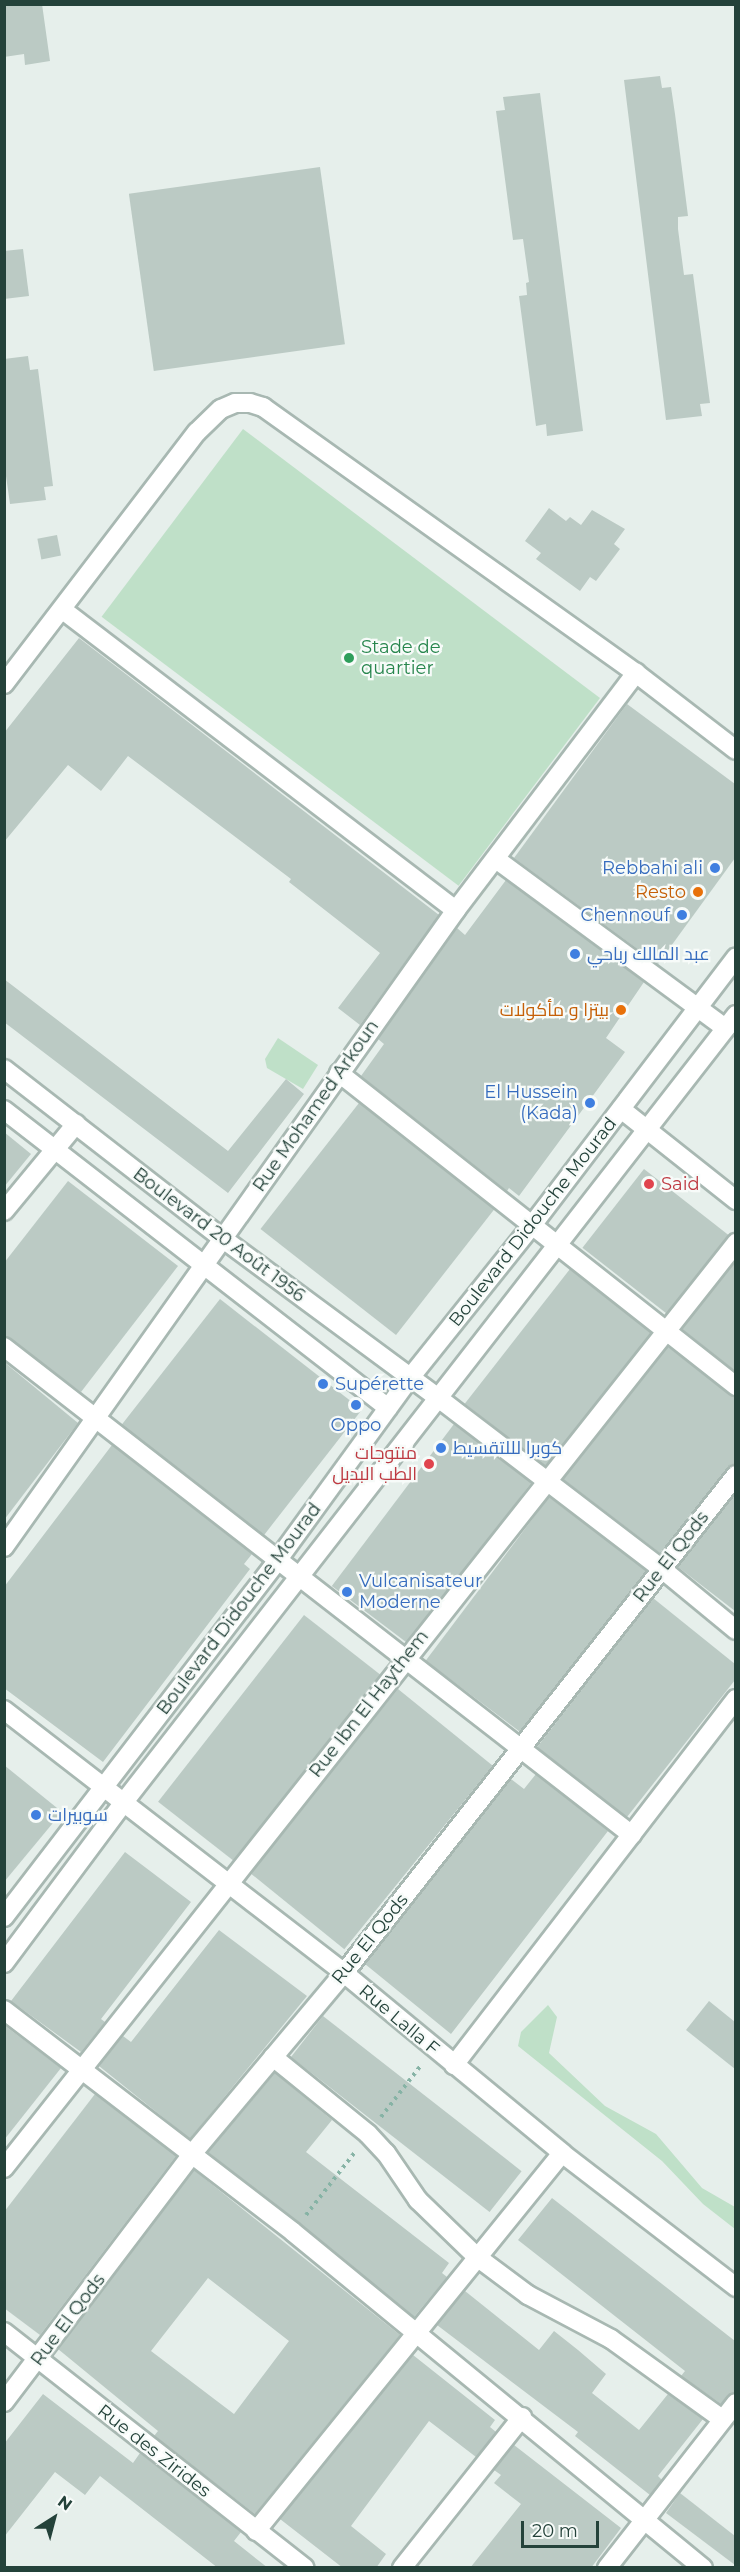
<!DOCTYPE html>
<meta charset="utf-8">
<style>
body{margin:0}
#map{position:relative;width:740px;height:2572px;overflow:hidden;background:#e6efeb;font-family:Montserrat,Cairo,sans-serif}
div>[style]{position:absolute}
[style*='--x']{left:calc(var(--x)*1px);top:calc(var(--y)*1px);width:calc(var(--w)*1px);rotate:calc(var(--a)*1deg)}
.green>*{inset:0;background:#bfe0c8;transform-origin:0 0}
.building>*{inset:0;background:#bbcac4;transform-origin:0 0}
.path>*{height:4px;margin-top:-2px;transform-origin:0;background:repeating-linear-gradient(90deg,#86b3a5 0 3px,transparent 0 7.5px)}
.roads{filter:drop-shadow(2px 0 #a8b8b2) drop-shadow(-2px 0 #a8b8b2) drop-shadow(0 2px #a8b8b2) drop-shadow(0 -2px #a8b8b2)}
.street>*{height:18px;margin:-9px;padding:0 9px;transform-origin:9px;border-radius:9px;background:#fff}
.secondary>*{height:18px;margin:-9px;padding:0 9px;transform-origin:9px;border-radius:9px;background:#fff}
.dots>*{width:16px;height:16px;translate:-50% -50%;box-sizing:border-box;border:3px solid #f7fbf9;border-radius:50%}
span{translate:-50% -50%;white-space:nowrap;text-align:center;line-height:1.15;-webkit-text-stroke:4.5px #f7fbf9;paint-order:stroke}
.leisure-label{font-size:18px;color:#27864d}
.left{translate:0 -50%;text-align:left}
.shop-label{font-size:18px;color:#366cbe}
.right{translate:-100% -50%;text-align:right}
.food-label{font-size:18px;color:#c56008}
.street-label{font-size:18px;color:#24423a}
.health-label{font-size:18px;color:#be3a42}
.frame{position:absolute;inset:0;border:6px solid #24423a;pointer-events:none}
.north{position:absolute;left:24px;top:2488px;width:60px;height:60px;-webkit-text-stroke:4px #f7fbf9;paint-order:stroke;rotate:36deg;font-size:16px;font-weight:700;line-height:24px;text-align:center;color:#24423a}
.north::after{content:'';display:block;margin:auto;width:21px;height:27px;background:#24423a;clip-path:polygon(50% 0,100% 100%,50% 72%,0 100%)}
.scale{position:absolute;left:521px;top:2521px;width:78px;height:27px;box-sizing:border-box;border:3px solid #24423a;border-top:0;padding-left:8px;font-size:18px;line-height:21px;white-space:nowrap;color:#24423a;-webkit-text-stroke:4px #f7fbf9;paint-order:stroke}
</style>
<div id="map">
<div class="green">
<i style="left:243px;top:429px;width:447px;height:235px;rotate:37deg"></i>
<i style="clip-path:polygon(278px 1038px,318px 1065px,303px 1089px,267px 1068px,265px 1059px)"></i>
<i style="clip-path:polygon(548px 2005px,557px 2017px,549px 2053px,605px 2106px,656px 2134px,702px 2188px,735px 2207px,735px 2229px,703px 2204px,662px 2161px,518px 2046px,521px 2032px)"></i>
</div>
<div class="building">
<i style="clip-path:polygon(4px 4px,42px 4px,50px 61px,25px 65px,24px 54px,4px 57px)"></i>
<i style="clip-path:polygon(660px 76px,662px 88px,671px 87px,675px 114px,688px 216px,678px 217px,678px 229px,684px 275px,693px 274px,710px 403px,700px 404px,702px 416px,666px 420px,624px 80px)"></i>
<i style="clip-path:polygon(540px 93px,583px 431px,547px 436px,546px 424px,536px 426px,519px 296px,527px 295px,526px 283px,529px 282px,523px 239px,513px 240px,496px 111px,505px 110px,503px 97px)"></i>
<i style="left:320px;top:167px;width:179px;height:193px;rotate:82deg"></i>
<i style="clip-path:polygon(23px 249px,29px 296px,4px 299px,4px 251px)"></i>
<i style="clip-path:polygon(28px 356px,30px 370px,38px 369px,53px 486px,44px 487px,46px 500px,10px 504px,4px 462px,4px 359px)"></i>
<i style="clip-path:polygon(549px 508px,566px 521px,570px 517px,581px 525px,592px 510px,625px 529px,614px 544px,620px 549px,596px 581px,590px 577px,580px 591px,536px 559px,541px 553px,525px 541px)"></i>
<i style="left:57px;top:535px;width:21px;height:20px;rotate:79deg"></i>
<i style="clip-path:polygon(79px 638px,439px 915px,360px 1025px,338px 1008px,380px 953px,289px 882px,291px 879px,128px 756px,101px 791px,68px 765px,4px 842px,4px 733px)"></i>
<i style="clip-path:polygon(627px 704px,735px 784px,735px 858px,658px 964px,514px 858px)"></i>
<i style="clip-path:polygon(506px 880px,644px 982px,606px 1038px,625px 1052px,519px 1196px,509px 1188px,507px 1191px,361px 1076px,384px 1044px,378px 1039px,457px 928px,465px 935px)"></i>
<i style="clip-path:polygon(4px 979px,228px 1151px,286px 1079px,304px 1094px,228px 1193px,4px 1022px)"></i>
<i style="left:359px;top:1103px;width:172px;height:160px;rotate:38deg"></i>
<i style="clip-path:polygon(4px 1132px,31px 1154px,4px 1187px)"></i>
<i style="left:644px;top:1169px;width:108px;height:100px;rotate:38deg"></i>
<i style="clip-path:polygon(68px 1181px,178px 1266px,81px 1392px,4px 1336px,4px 1263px)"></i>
<i style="clip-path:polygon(735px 1262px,735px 1371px,682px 1329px)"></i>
<i style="left:570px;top:1269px;width:103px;height:171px;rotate:38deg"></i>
<i style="left:220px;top:1299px;width:180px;height:160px;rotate:38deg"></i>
<i style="clip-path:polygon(668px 1347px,735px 1397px,735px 1464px,727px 1468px,660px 1553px,563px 1479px)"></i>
<i style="clip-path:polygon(4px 1362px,78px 1423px,4px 1520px)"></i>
<i style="left:454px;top:1424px;width:97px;height:203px;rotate:37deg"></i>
<i style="clip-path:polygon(112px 1445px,252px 1554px,244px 1564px,250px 1569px,103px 1762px,4px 1688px,4px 1587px)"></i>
<i style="clip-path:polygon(735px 1494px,735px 1611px,678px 1567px)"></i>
<i style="left:549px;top:1497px;width:122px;height:205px;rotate:37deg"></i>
<i style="clip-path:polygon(653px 1598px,735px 1664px,735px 1680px,627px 1817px,537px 1747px)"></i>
<i style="left:304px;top:1615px;width:97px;height:237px;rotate:38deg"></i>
<i style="left:398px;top:1689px;width:122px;height:236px;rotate:39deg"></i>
<i style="clip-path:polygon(4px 1765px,62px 1812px,4px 1882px)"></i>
<i style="clip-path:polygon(536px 1774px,608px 1831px,451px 2034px,365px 1964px,511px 1779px,524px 1789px)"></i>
<i style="clip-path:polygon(125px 1852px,191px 1902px,101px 2019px,105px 2022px,81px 2052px,11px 2001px)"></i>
<i style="clip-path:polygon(219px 1930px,307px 1996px,190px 2139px,99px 2066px,123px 2036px,131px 2042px)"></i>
<i style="clip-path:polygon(709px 2001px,735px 2022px,735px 2069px,686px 2030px)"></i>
<i style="left:323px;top:2016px;width:252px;height:52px;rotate:38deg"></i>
<i style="clip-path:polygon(4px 2025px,61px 2068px,4px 2140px)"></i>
<i style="clip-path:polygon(275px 2073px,332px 2120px,306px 2152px,449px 2263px,442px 2273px,447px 2277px,414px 2317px,208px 2152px)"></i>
<i style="clip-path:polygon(95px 2094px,176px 2156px,40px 2335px,4px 2308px,4px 2212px)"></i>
<i style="clip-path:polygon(evenodd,194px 2170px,400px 2335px,255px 2514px,154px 2436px,158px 2431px,58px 2349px,194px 2170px,208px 2278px,289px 2341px,234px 2414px,151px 2351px,208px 2278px)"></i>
<i style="clip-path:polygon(552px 2198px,735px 2341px,735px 2392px,721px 2404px,717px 2401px,681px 2376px,685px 2371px,518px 2240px)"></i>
<i style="clip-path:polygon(465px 2291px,539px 2350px,554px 2331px,578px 2350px,606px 2374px,592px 2393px,639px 2430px,668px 2394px,703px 2419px,658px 2476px,662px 2480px,650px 2495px,575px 2436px,578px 2432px,437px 2325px)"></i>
<i style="clip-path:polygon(413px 2355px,495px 2420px,490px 2427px,496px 2432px,476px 2457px,429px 2421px,351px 2526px,386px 2554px,376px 2568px,343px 2568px,280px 2519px)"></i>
<i style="clip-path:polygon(43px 2394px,133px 2463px,140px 2453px,241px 2532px,234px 2541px,268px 2568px,218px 2568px,100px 2476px,85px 2495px,55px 2472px,4px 2537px,4px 2444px)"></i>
<i style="clip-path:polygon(514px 2445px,621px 2528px,591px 2568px,470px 2568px,521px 2504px,494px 2483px,501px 2475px,494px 2470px)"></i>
<i style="clip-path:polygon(680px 2493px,735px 2536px,735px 2565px,666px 2513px)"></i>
</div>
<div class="path">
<i style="--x:381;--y:2117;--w:67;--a:-52.3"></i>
<i style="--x:306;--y:2215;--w:80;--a:-52.1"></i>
</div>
<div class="roads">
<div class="street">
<i style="--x:63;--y:610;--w:494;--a:37.4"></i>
<i style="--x:4;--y:684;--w:317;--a:-52.6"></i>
<i style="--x:197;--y:432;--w:33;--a:-44"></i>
<i style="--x:221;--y:409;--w:15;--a:-23"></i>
<i style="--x:235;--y:403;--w:15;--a:0"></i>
<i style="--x:250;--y:403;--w:14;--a:17"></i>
<i style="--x:263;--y:407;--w:458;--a:35.5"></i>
<i style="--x:636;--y:673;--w:126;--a:37.6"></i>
<i style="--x:496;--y:859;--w:285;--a:36.4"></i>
<i style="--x:339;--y:1073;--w:506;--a:38.25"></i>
<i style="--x:621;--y:1109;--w:147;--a:38.4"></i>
<i style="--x:4;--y:1211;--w:113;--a:-50.4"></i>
<i style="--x:4;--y:1347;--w:795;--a:37.85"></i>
<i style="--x:437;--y:1397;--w:283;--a:37.4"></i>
<i style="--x:662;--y:1569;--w:96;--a:39.5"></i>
<i style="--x:4;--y:1547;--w:781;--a:-54.64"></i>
<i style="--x:456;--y:910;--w:298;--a:-52.8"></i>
<i style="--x:4;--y:1710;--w:430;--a:37.7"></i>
<i style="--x:344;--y:1973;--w:283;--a:39.5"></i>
<i style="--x:562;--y:2153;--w:220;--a:37.6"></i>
<i style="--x:4;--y:2010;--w:364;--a:37.5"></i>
<i style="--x:293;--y:2232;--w:530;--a:39.34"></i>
<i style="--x:273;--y:2057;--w:122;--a:39"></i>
<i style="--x:368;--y:2134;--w:26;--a:47"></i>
<i style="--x:386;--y:2153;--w:57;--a:55.8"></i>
<i style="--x:418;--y:2200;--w:82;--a:44"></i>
<i style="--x:477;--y:2257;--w:64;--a:36.7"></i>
<i style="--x:528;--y:2295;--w:94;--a:27.9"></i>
<i style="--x:611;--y:2339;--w:137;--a:35.8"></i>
<i style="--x:454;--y:2065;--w:462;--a:-52.4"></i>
<i style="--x:4;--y:2168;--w:1180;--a:-51.64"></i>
<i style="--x:4;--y:2332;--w:382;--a:38.1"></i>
<i style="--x:4;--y:2402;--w:311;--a:-52.8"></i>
<i style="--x:192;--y:2154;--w:236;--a:-50"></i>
<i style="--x:344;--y:1973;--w:634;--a:-51.79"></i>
<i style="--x:256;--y:2531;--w:486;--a:-51"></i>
<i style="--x:402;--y:2568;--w:193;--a:-51.5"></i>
<i style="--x:607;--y:2568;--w:209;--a:-52"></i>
</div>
<div class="secondary">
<i style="--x:4;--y:1069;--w:276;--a:37.8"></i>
<i style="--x:222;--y:1238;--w:267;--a:36.5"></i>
<i style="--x:4;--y:1110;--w:486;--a:37.8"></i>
<i style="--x:4;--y:1917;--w:452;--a:-52.5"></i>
<i style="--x:279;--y:1558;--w:221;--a:-54"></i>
<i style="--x:409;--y:1379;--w:198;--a:-51.3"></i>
<i style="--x:533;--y:1224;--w:335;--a:-52.7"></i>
<i style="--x:4;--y:1963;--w:201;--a:-53.3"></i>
<i style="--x:124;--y:1802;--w:997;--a:-52.13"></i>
</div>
</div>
<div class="dots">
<i style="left:349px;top:658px;background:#2e9e5b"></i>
<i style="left:715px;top:868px;background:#3f7fe0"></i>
<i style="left:698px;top:892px;background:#e8710a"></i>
<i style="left:682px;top:915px;background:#3f7fe0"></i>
<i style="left:575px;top:954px;background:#3f7fe0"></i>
<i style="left:621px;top:1010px;background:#e8710a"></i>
<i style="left:590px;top:1103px;background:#3f7fe0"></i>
<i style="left:649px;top:1184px;background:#e0444e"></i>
<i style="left:323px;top:1384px;background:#3f7fe0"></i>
<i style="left:356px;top:1405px;background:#3f7fe0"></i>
<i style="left:441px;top:1448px;background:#3f7fe0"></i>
<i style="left:429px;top:1464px;background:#e0444e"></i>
<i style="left:347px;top:1592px;background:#3f7fe0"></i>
<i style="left:36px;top:1815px;background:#3f7fe0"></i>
</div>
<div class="leisure-label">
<span class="left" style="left:361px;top:658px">Stade de<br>quartier</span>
</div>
<div class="shop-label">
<span class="right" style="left:703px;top:868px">Rebbahi ali</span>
<span class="right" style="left:670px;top:915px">Chennouf</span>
<span class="left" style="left:587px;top:954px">عبد المالك رباحي</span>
<span class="right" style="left:578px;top:1103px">El Hussein<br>(Kada)</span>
<span class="left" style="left:335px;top:1384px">Supérette</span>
<span style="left:356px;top:1425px">Oppo</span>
<span class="left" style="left:453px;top:1448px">كوبرا لللتقسيط</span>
<span class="left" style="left:359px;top:1592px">Vulcanisateur<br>Moderne</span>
<span class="left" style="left:48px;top:1815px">سوبيرات</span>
</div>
<div class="food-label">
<span class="right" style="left:686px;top:892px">Resto</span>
<span class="right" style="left:609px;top:1010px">بيتزا و مأكولات</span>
</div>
<div class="street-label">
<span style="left:316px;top:1106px;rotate:-55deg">Rue Mohamed Arkoun</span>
<span style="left:533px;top:1222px;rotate:-52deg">Boulevard Didouche Mourad</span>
<span style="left:219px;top:1235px;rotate:37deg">Boulevard 20 Août 1956</span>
<span style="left:671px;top:1557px;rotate:-52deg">Rue El Qods</span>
<span style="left:239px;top:1609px;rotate:-53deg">Boulevard Didouche Mourad</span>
<span style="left:369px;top:1704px;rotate:-52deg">Rue Ibn El Haythem</span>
<span style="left:370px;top:1939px;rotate:-51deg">Rue El Qods</span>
<span style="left:399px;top:2020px;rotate:40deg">Rue Lalla F</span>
<span style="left:68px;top:2320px;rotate:-53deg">Rue El Qods</span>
<span style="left:154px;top:2451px;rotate:38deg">Rue des Zirides</span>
</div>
<div class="health-label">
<span class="left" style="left:661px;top:1184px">Said</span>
<span class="right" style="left:417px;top:1464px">منتوجات<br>الطب البديل</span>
</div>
<div class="frame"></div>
<div class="north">N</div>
<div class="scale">20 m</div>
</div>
